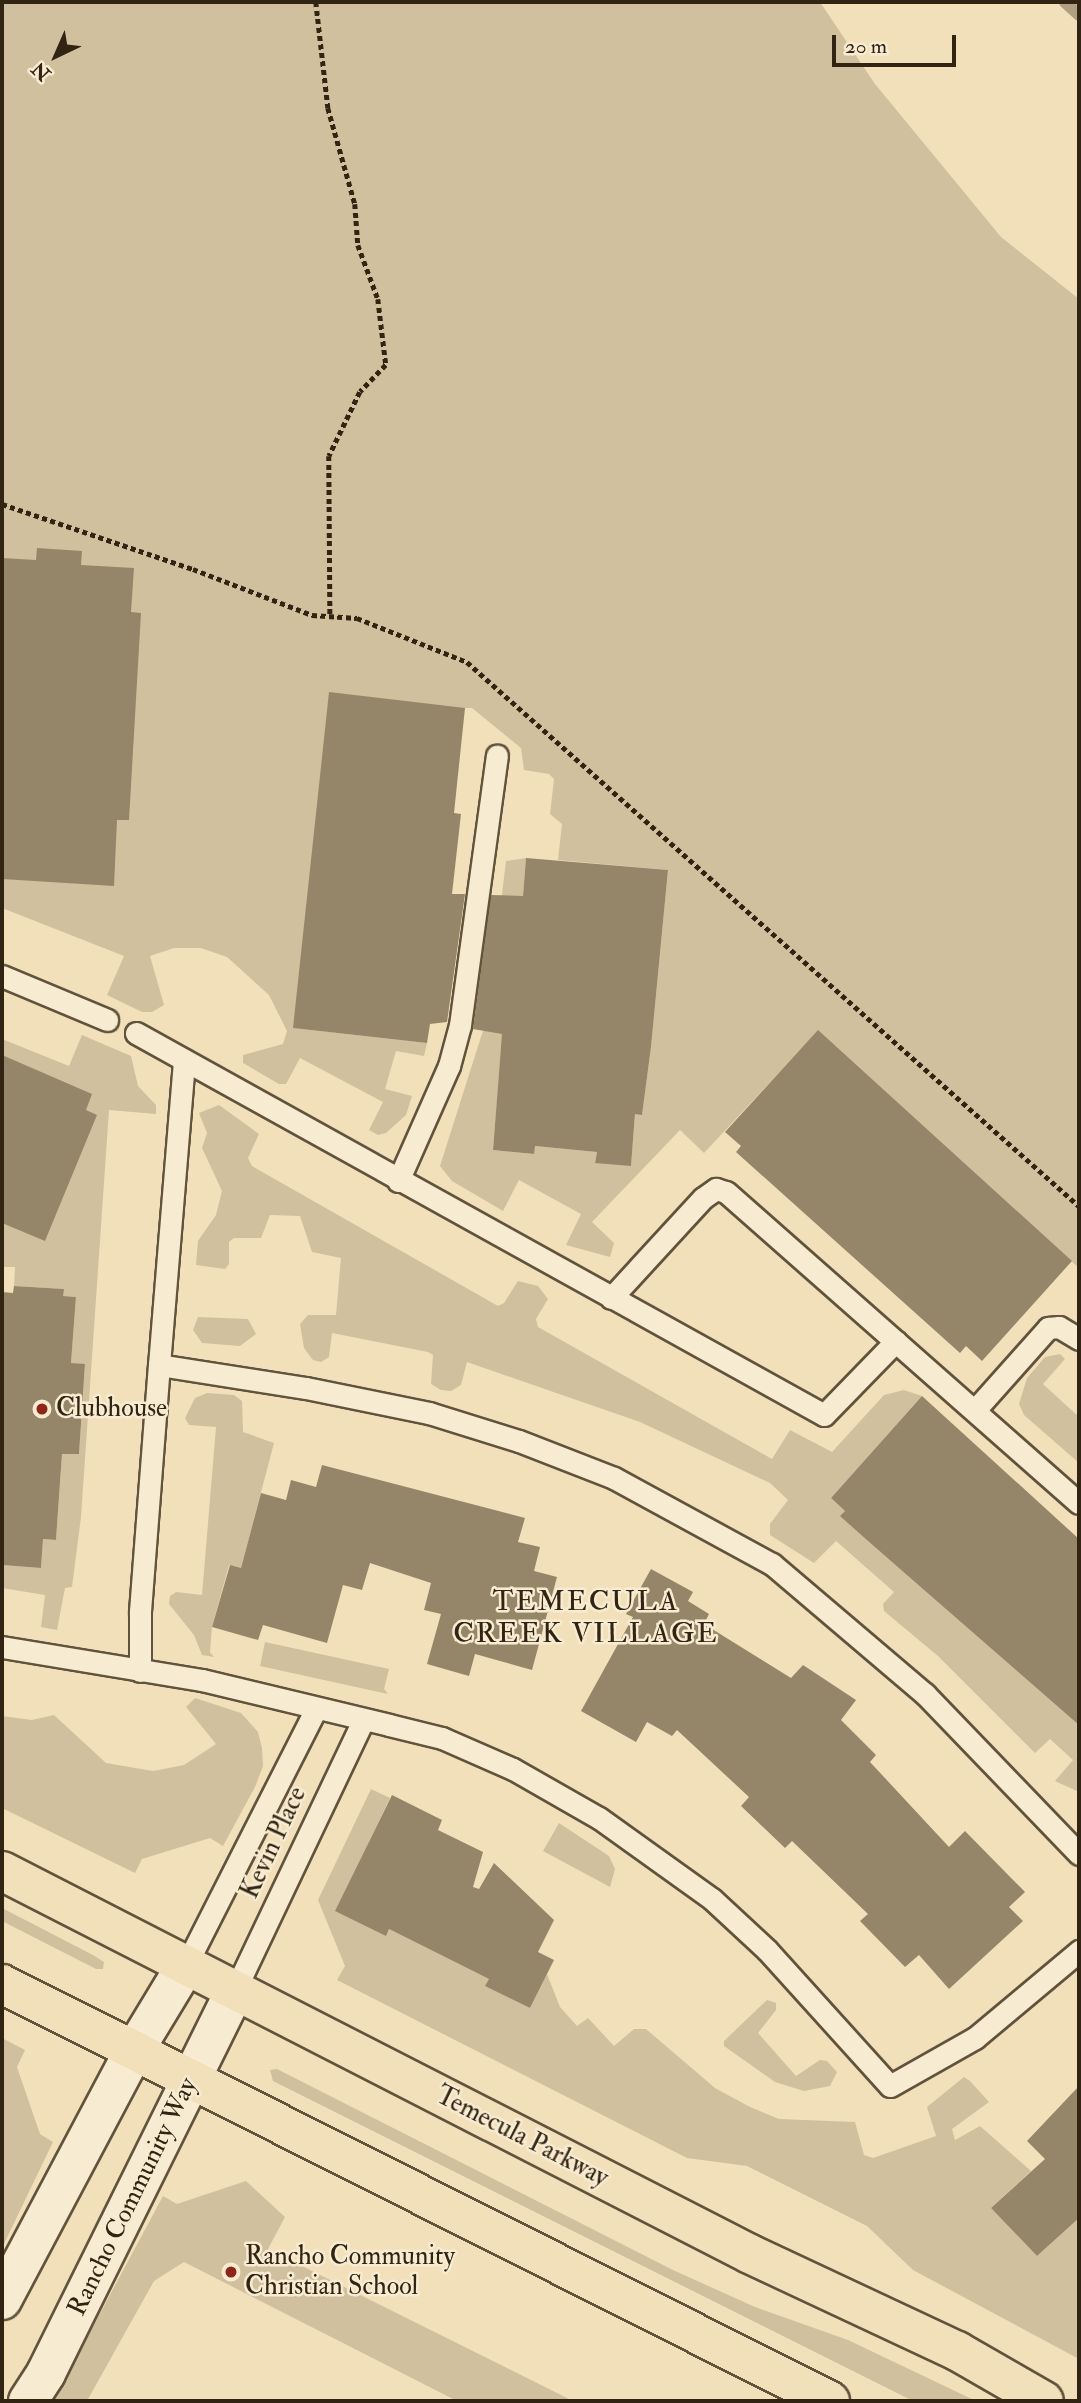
<!DOCTYPE html>
<style>
body{margin:0}
#map{position:relative;width:1081px;height:2403px;overflow:hidden;background:#f2e0ba;font-family:"IM FELL Double Pica",serif}
div>[style]{position:absolute}
[style*='--x']{left:calc(var(--x)*1px);top:calc(var(--y)*1px);width:calc(var(--w)*1px);rotate:calc(var(--a)*1deg)}
.green>*{inset:0;background:#d1c09d}
.stream>*{height:12px;margin:-6px;padding:0 6px;transform-origin:6px;border-radius:6px;background:#b0a081}
.building>*{inset:0;background:#958669}
.path>*{height:4.5px;margin-top:-2.25px;transform-origin:0;background:repeating-linear-gradient(90deg,#312412 0 5px,transparent 0 8.5px)}
.roads{filter:drop-shadow(2px 0 #61533c) drop-shadow(-2px 0 #61533c) drop-shadow(0 2px #61533c) drop-shadow(0 -2px #61533c)}
.lane>*{height:21px;margin:-10.5px;padding:0 10.5px;transform-origin:10.5px;border-radius:10.5px;background:#f7ebd2}
.street>*{height:38px;margin:-19px;padding:0 19px;transform-origin:19px;border-radius:19px;background:#f7ebd2}
.primary>*{height:38px;margin:-19px;padding:0 19px;transform-origin:19px;border-radius:19px;background:#f2e0ba}
.dots>*{width:19px;height:19px;translate:-50% -50%;box-sizing:border-box;border:4px solid #f7ebd2;border-radius:50%}
span{translate:-50% -50%;white-space:nowrap;text-align:center;line-height:1.15;-webkit-text-stroke:5px #f7ebd2;paint-order:stroke}
.poi-label{font-size:26px;color:#312412}
.left{translate:0 -50%;text-align:left}
.street-label{font-size:26px;color:#312412}
.neighbourhood-label{font-size:28px;color:#312412;letter-spacing:2px}
.frame{position:absolute;inset:0;border:4px solid #312412;pointer-events:none}
.north{position:absolute;left:21px;top:21px;width:70px;height:70px;-webkit-text-stroke:5px #f7ebd2;paint-order:stroke;rotate:224deg;font-size:19px;font-weight:700;line-height:28px;text-align:center;color:#312412}
.north::after{content:'';display:block;margin:auto;width:24px;height:32px;background:#312412;clip-path:polygon(50% 0,100% 100%,50% 72%,0 100%)}
.scale{position:absolute;left:832px;top:35px;width:124px;height:32px;box-sizing:border-box;border:4px solid #312412;border-top:0;padding-left:9px;font-size:21px;line-height:24px;white-space:nowrap;color:#312412;-webkit-text-stroke:5px #f7ebd2;paint-order:stroke}
</style>
<div id="map">
<div class="green">
<i style="clip-path:polygon(2px 2px,820px 2px,875px 84px,1001px 237px,1079px 299px,1079px 1268px,818px 1031px,704px 1153px,680px 1130px,592px 1222px,614px 1243px,610px 1257px,566px 1245px,581px 1214px,519px 1180px,503px 1211px,452px 1181px,440px 1166px,487px 1018px,506px 861px,526px 858px,523px 896px,513px 896px,513px 1034px,501px 1051px,493px 1150px,533px 1154px,535px 1146px,597px 1152px,595px 1162px,631px 1165px,635px 1114px,642px 1114px,651px 1047px,668px 870px,558px 860px,562px 824px,550px 814px,554px 779px,549px 774px,524px 770px,521px 748px,472px 708px,465px 708px,294px 1028px,427px 1043px,424px 1056px,396px 1051px,385px 1089px,412px 1096px,406px 1115px,386px 1133px,378px 1135px,369px 1130px,383px 1102px,300px 1058px,286px 1084px,279px 1084px,243px 1063px,243px 1055px,283px 1044px,287px 1031px,269px 995px,227px 957px,201px 948px,174px 948px,150px 956px,164px 1005px,152px 1012px,142px 1012px,107px 995px,124px 956px,2px 908px)"></i>
<i style="clip-path:polygon(82px 1035px,131px 1056px,138px 1086px,156px 1105px,156px 1114px,109px 1110px,81px 1517px,72px 1587px,65px 1588px,57px 1630px,41px 1627px,45px 1595px,2px 1588px,2px 1565px,41px 1568px,43px 1539px,56px 1540px,62px 1454px,79px 1454px,85px 1365px,71px 1363px,76px 1297px,63px 1296px,63px 1289px,14px 1286px,15px 1267px,2px 1267px,2px 1039px,69px 1066px)"></i>
<i style="clip-path:polygon(219px 1105px,259px 1134px,248px 1158px,252px 1166px,498px 1306px,504px 1303px,518px 1281px,538px 1286px,548px 1299px,536px 1319px,538px 1327px,772px 1459px,790px 1430px,832px 1452px,884px 1395px,904px 1390px,922px 1396px,831px 1498px,845px 1511px,841px 1516px,868px 1541px,1079px 1719px,1079px 1792px,1055px 1781px,1073px 1760px,1050px 1739px,1035px 1753px,938px 1656px,884px 1611px,883px 1604px,894px 1592px,836px 1541px,814px 1563px,770px 1535px,770px 1524px,788px 1500px,770px 1483px,640px 1422px,467px 1362px,461px 1385px,451px 1391px,441px 1390px,431px 1384px,433px 1355px,428px 1352px,332px 1333px,329px 1357px,321px 1362px,313px 1360px,304px 1348px,300px 1324px,308px 1315px,336px 1315px,341px 1258px,312px 1252px,300px 1216px,270px 1215px,261px 1238px,234px 1238px,229px 1242px,229px 1264px,225px 1269px,196px 1265px,198px 1241px,216px 1215px,222px 1191px,202px 1148px,207px 1133px,199px 1113px)"></i>
<i style="clip-path:polygon(198px 1317px,248px 1319px,256px 1334px,240px 1346px,202px 1343px,193px 1330px)"></i>
<i style="clip-path:polygon(1060px 1354px,1065px 1359px,1043px 1384px,1079px 1417px,1079px 1463px,1024px 1415px,1019px 1404px,1027px 1378px,1045px 1357px)"></i>
<i style="clip-path:polygon(207px 1393px,234px 1395px,242px 1401px,243px 1432px,274px 1443px,241px 1568px,229px 1565px,212px 1627px,210px 1652px,214px 1657px,202px 1655px,194px 1635px,169px 1604px,170px 1596px,176px 1592px,202px 1595px,216px 1427px,189px 1425px,185px 1418px,195px 1398px)"></i>
<i style="clip-path:polygon(265px 1642px,389px 1669px,384px 1689px,388px 1694px,260px 1666px)"></i>
<i style="clip-path:polygon(195px 1698px,241px 1713px,258px 1732px,262px 1748px,263px 1766px,255px 1787px,223px 1846px,210px 1838px,142px 1859px,135px 1873px,2px 1808px,2px 1716px,32px 1720px,54px 1715px,106px 1763px,153px 1771px,184px 1765px,216px 1744px,186px 1707px)"></i>
<i style="clip-path:polygon(371px 1789px,390px 1798px,336px 1911px,386px 1935px,389px 1929px,489px 1979px,486px 1986px,530px 2008px,547px 1974px,560px 2007px,577px 2026px,588px 2018px,614px 2046px,634px 2029px,646px 2029px,715px 2088px,750px 2107px,779px 2119px,855px 2122px,864px 2155px,873px 2158px,936px 2136px,927px 2107px,964px 2077px,970px 2081px,989px 2102px,952px 2129px,955px 2140px,980px 2126px,1031px 2171px,991px 2208px,1037px 2256px,1079px 2218px,1079px 2359px,913px 2270px,867px 2226px,747px 2166px,687px 2158px,337px 1980px,345px 1966px,318px 1900px)"></i>
<i style="clip-path:polygon(559px 1823px,609px 1856px,615px 1869px,610px 1887px,543px 1851px)"></i>
<i style="clip-path:polygon(2px 1908px,93px 1955px,104px 1962px,103px 1969px,96px 1969px,2px 1921px)"></i>
<i style="clip-path:polygon(767px 2000px,776px 2003px,776px 2010px,758px 2033px,796px 2076px,820px 2060px,827px 2061px,837px 2072px,830px 2086px,804px 2091px,775px 2082px,724px 2046px,724px 2041px)"></i>
<i style="clip-path:polygon(2px 2038px,25px 2050px,17px 2067px,40px 2134px,53px 2142px,2px 2248px)"></i>
<i style="clip-path:polygon(277px 2069px,673px 2270px,755px 2307px,848px 2340px,976px 2401px,913px 2401px,273px 2081px,270px 2070px)"></i>
<i style="clip-path:polygon(246px 2181px,285px 2217px,268px 2249px,573px 2401px,457px 2401px,184px 2262px,154px 2281px,87px 2401px,53px 2401px,163px 2196px,177px 2204px)"></i>
</div>
<div class="stream">
<i style="--x:1065;--y:2;--w:19;--a:43"></i>
</div>
<div class="building">
<i style="clip-path:polygon(37px 548px,82px 551px,81px 565px,134px 568px,131px 612px,141px 613px,129px 820px,117px 820px,114px 886px,2px 879px,2px 558px,36px 560px)"></i>
<i style="clip-path:polygon(329px 692px,465px 708px,454px 813px,461px 814px,452px 894px,465px 894px,447px 1022px,430px 1024px,427px 1043px,293px 1028px)"></i>
<i style="clip-path:polygon(526px 858px,668px 870px,651px 1047px,642px 1115px,635px 1114px,631px 1166px,595px 1163px,597px 1152px,535px 1146px,534px 1154px,493px 1150px,502px 1034px,473px 1029px,491px 895px,523px 896px)"></i>
<i style="clip-path:polygon(818px 1030px,1072px 1261px,982px 1361px,966px 1346px,960px 1353px,736px 1152px,741px 1146px,725px 1132px)"></i>
<i style="clip-path:polygon(2px 1055px,92px 1094px,86px 1110px,97px 1115px,45px 1241px,2px 1223px)"></i>
<i style="clip-path:polygon(14px 1286px,64px 1289px,63px 1296px,76px 1297px,71px 1363px,85px 1364px,79px 1454px,62px 1454px,56px 1540px,43px 1539px,41px 1568px,2px 1565px,2px 1292px,13px 1293px)"></i>
<i style="clip-path:polygon(922px 1396px,1079px 1539px,1079px 1725px,868px 1541px,840px 1516px,845px 1511px,831px 1498px)"></i>
<i style="clip-path:polygon(322px 1465px,525px 1518px,518px 1542px,540px 1547px,534px 1571px,557px 1577px,532px 1670px,475px 1654px,469px 1676px,427px 1664px,441px 1614px,424px 1610px,431px 1583px,370px 1563px,362px 1590px,343px 1585px,327px 1643px,263px 1625px,258px 1640px,212px 1627px,230px 1565px,241px 1568px,261px 1493px,286px 1500px,291px 1480px,316px 1487px)"></i>
<i style="clip-path:polygon(651px 1569px,693px 1592px,688px 1601px,709px 1614px,704px 1624px,791px 1678px,803px 1665px,856px 1700px,841px 1720px,876px 1755px,870px 1762px,949px 1847px,965px 1831px,1025px 1892px,1009px 1907px,1023px 1921px,949px 1989px,919px 1955px,905px 1967px,860px 1921px,868px 1914px,792px 1841px,785px 1848px,741px 1806px,749px 1797px,677px 1730px,672px 1736px,647px 1722px,636px 1742px,581px 1711px,633px 1617px,626px 1614px)"></i>
<i style="clip-path:polygon(392px 1795px,442px 1820px,438px 1830px,483px 1852px,473px 1887px,479px 1889px,494px 1863px,554px 1920px,538px 1952px,554px 1960px,530px 2008px,485px 1986px,489px 1979px,389px 1929px,386px 1936px,335px 1911px)"></i>
<i style="clip-path:polygon(1079px 2086px,1079px 2218px,1037px 2256px,991px 2208px,1045px 2159px,1027px 2141px)"></i>
</div>
<div class="path">
<i style="--x:316;--y:2;--w:107;--a:83.5"></i>
<i style="--x:328;--y:108;--w:100;--a:74.3"></i>
<i style="--x:355;--y:204;--w:41;--a:85.8"></i>
<i style="--x:358;--y:245;--w:58;--a:69.7"></i>
<i style="--x:378;--y:299;--w:66;--a:83.1"></i>
<i style="--x:386;--y:365;--w:37;--a:134"></i>
<i style="--x:360;--y:392;--w:71;--a:115.8"></i>
<i style="--x:329;--y:456;--w:160;--a:89.6"></i>
<i style="--x:2;--y:504;--w:202;--a:18.8"></i>
<i style="--x:193;--y:569;--w:128;--a:21.1"></i>
<i style="--x:312;--y:615;--w:45;--a:3.8"></i>
<i style="--x:357;--y:618;--w:118;--a:21.8"></i>
<i style="--x:467;--y:662;--w:819;--a:41.63"></i>
</div>
<div class="roads">
<div class="lane">
<i style="--x:2;--y:976;--w:114;--a:22.7"></i>
<i style="--x:136;--y:1033;--w:787;--a:29.04"></i>
<i style="--x:824;--y:1415;--w:103;--a:-45.8"></i>
<i style="--x:398;--y:1181;--w:126;--a:-66.1"></i>
<i style="--x:449;--y:1066;--w:42;--a:-75"></i>
<i style="--x:460;--y:1025;--w:272;--a:-82.2"></i>
<i style="--x:611;--y:1298;--w:136;--a:-47.4"></i>
<i style="--x:703;--y:1198;--w:16;--a:-35"></i>
<i style="--x:716;--y:1189;--w:10;--a:17"></i>
<i style="--x:726;--y:1192;--w:470;--a:41.4"></i>
<i style="--x:159;--y:1365;--w:306;--a:-85.3"></i>
<i style="--x:975;--y:1410;--w:110;--a:-48.3"></i>
<i style="--x:1048;--y:1328;--w:11;--a:-5"></i>
<i style="--x:1059;--y:1327;--w:23;--a:31"></i>
<i style="--x:2;--y:1647;--w:203;--a:9.4"></i>
<i style="--x:202;--y:1680;--w:192;--a:13.5"></i>
<i style="--x:389;--y:1725;--w:55;--a:13.8"></i>
<i style="--x:442;--y:1738;--w:77;--a:23.6"></i>
<i style="--x:513;--y:1769;--w:99;--a:29.7"></i>
<i style="--x:599;--y:1818;--w:139;--a:35.6"></i>
<i style="--x:712;--y:1899;--w:75;--a:42.8"></i>
<i style="--x:767;--y:1950;--w:183;--a:47.9"></i>
<i style="--x:890;--y:2086;--w:98;--a:-29.5"></i>
<i style="--x:975;--y:2038;--w:136;--a:-39.9"></i>
<i style="--x:140;--y:1671;--w:60;--a:-90"></i>
<i style="--x:140;--y:1611;--w:247;--a:-85.6"></i>
<i style="--x:159;--y:1365;--w:149;--a:8.9"></i>
<i style="--x:306;--y:1388;--w:126;--a:11.5"></i>
<i style="--x:429;--y:1413;--w:94;--a:17.3"></i>
<i style="--x:519;--y:1441;--w:102;--a:21.3"></i>
<i style="--x:614;--y:1478;--w:180;--a:28.6"></i>
<i style="--x:772;--y:1564;--w:201;--a:40.4"></i>
<i style="--x:925;--y:1694;--w:222;--a:46.1"></i>
<i style="--x:186;--y:1965;--w:287;--a:-63.1"></i>
<i style="--x:235;--y:1990;--w:299;--a:-64.6"></i>
</div>
<div class="street">
<i style="--x:2;--y:2300;--w:282;--a:-62.1"></i>
<i style="--x:134;--y:2051;--w:100;--a:-58.8"></i>
<i style="--x:28;--y:2401;--w:33;--a:-57"></i>
<i style="--x:46;--y:2373;--w:427;--a:-63.7"></i>
</div>
<div class="primary">
<i style="--x:2;--y:1871;--w:840;--a:27.11"></i>
<i style="--x:750;--y:2254;--w:229;--a:25.1"></i>
<i style="--x:957;--y:2351;--w:100;--a:29.9"></i>
<i style="--x:2;--y:1984;--w:927;--a:26.73"></i>
</div>
</div>
<div class="dots">
<i style="left:42px;top:1409px;background:#8f2418"></i>
<i style="left:231px;top:2272px;background:#8f2418"></i>
</div>
<div class="poi-label">
<span class="left" style="left:56px;top:1409px">Clubhouse</span>
<span class="left" style="left:245px;top:2272px">Rancho Community<br>Christian School</span>
</div>
<div class="street-label">
<span style="left:274px;top:1843px;rotate:-65deg">Kevin Place</span>
<span style="left:522px;top:2137px;rotate:27deg">Temecula Parkway</span>
<span style="left:133px;top:2197px;rotate:-64deg">Rancho Community Way</span>
</div>
<div class="neighbourhood-label">
<span style="left:586px;top:1618px">TEMECULA<br>CREEK VILLAGE</span>
</div>
<div class="frame"></div>
<div class="north">N</div>
<div class="scale">20 m</div>
</div>
